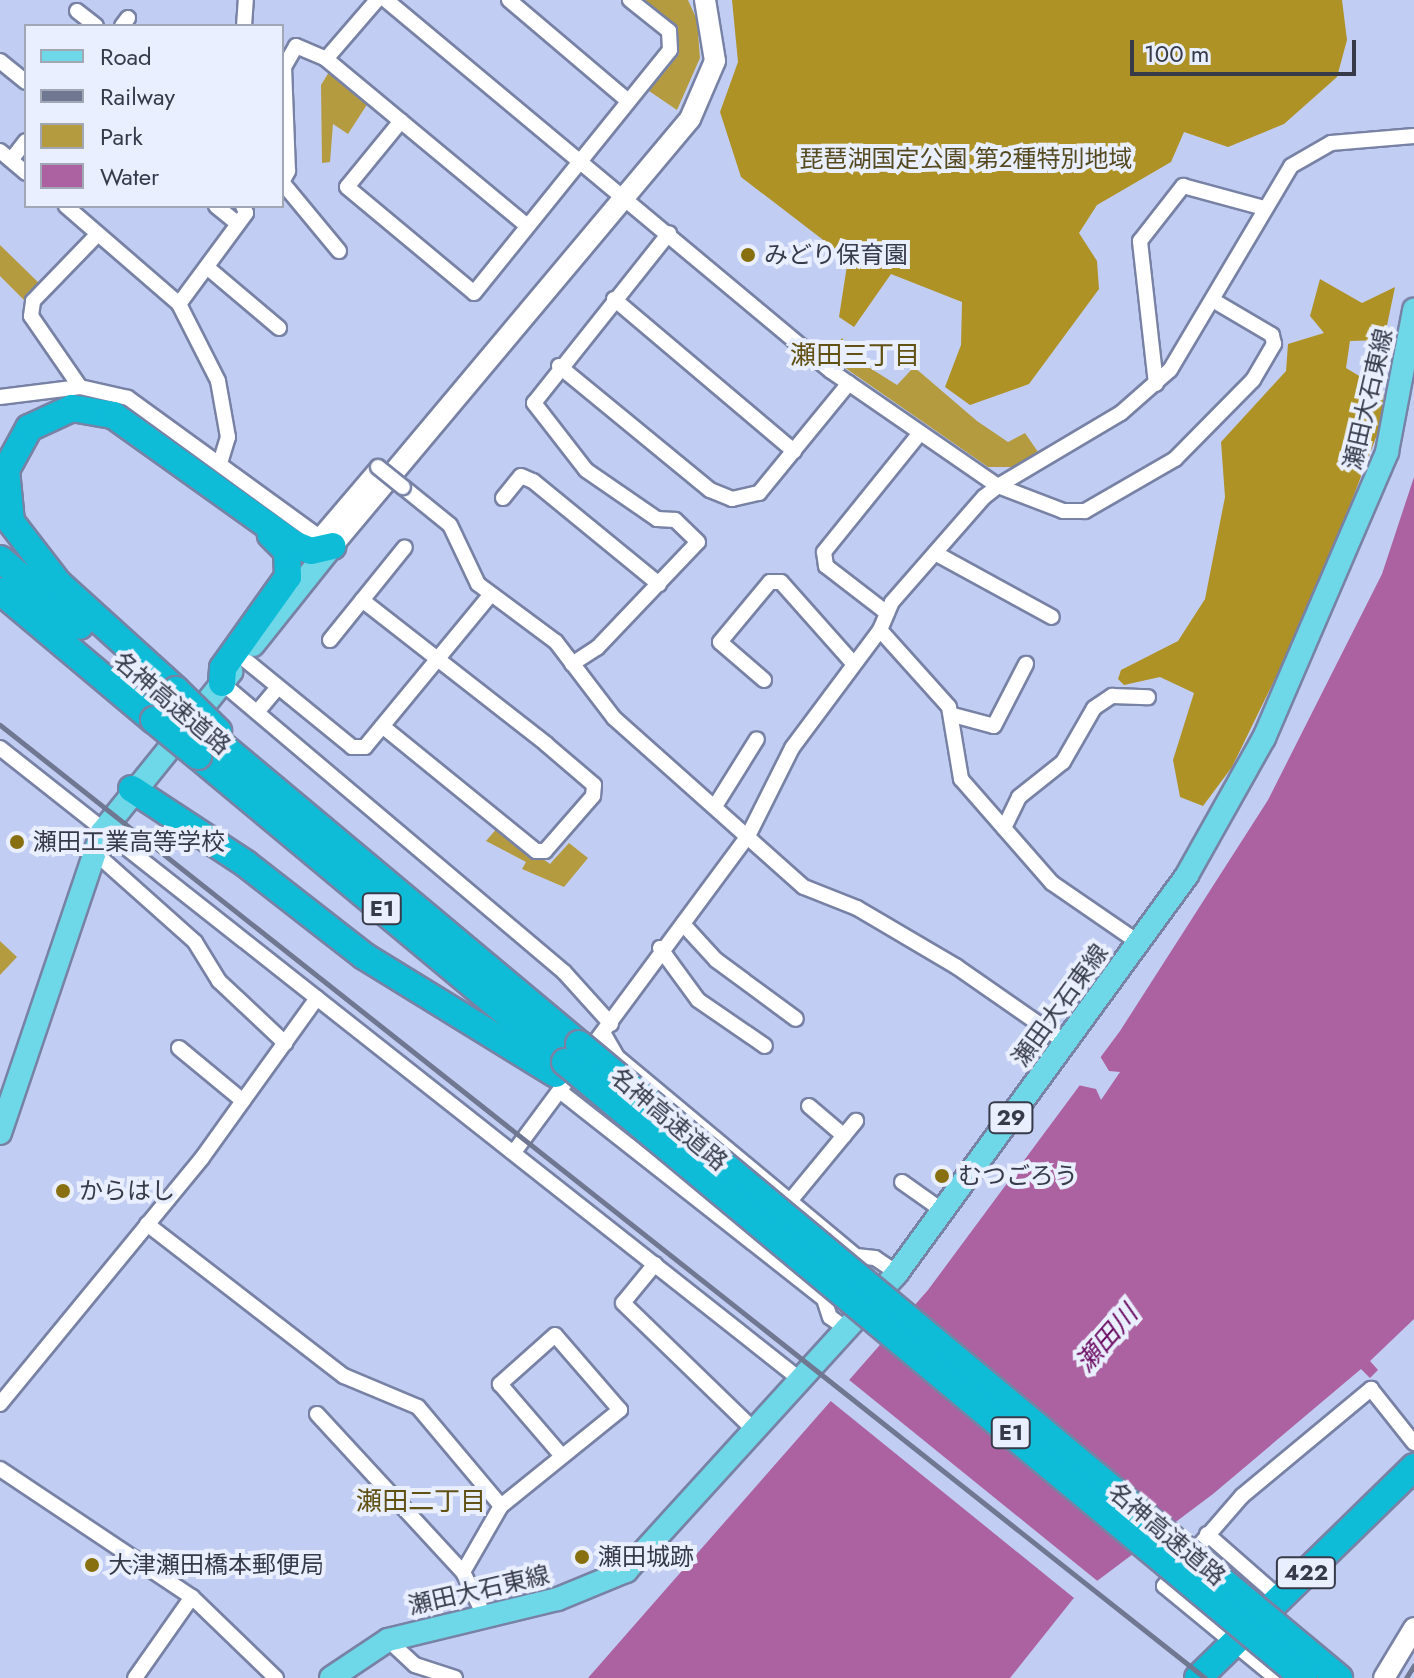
<!DOCTYPE html>
<meta charset="utf-8">
<style>
body{margin:0}
#map{position:relative;width:1414px;height:1678px;overflow:hidden;background:#c2cdf3;font-family:Jost,"Noto Sans JP",sans-serif}
div>[style]{position:absolute}
[style*='--x']{left:calc(var(--x)*1px);top:calc(var(--y)*1px);width:calc(var(--w)*1px);rotate:calc(var(--a)*1deg)}
.green>*{inset:0;background:#b59b40}
.forest>*{inset:0;background:#af9225}
.water>*{inset:0;background:#ac62a0}
.pier>*{inset:0;background:#c2cdf3;transform-origin:0 0}
.roads{filter:drop-shadow(2px 0 #7882a5) drop-shadow(-2px 0 #7882a5) drop-shadow(0 2px #7882a5) drop-shadow(0 -2px #7882a5)}
.street>*{height:14px;margin:-7px;padding:0 7px;transform-origin:7px;border-radius:7px;background:#fff}
.secondary>*{height:20px;margin:-10px;padding:0 10px;transform-origin:10px;border-radius:10px;background:#fff}
.primary>*{height:22px;margin:-11px;padding:0 11px;transform-origin:11px;border-radius:11px;background:#6ed7e8}
.highway>*{height:26px;margin:-13px;padding:0 13px;transform-origin:13px;border-radius:13px;background:#0ebcd8}
.rail>*{height:5px;margin:-2.5px;padding:0 2.5px;transform-origin:2.5px;border-radius:2.5px;background:#707790}
.bridges{filter:drop-shadow(2px 0 #7882a5) drop-shadow(-2px 0 #7882a5) drop-shadow(0 2px #7882a5) drop-shadow(0 -2px #7882a5)}
.street-bridge>*{height:14px;margin:-7px;padding:0 7px;transform-origin:7px;border-radius:7px;background:#fff}
.highway-bridge>*{height:26px;margin:-13px;padding:0 13px;transform-origin:13px;border-radius:13px;background:#0ebcd8}
.dots>*{width:22px;height:22px;translate:-50% -50%;box-sizing:border-box;border:4px solid #eaefff;border-radius:50%}
span{translate:-50% -50%;white-space:nowrap;text-align:center;line-height:1.15;-webkit-text-stroke:8px #eaefff;paint-order:stroke}
.shield-label span{padding:2px 6px;background:#eaefff;border:2px solid;border-radius:6px;-webkit-text-stroke-width:0}
.shield-label{font-size:22px;color:#363a49;font-weight:700}
.park-label{font-size:24px;color:#55491f}
.poi-label{font-size:24px;color:#363a49}
.left{translate:0 -50%;text-align:left}
.street-label{font-size:24px;color:#363a49}
.neighbourhood-label{font-size:26px;color:#625114}
.water-label{font-size:26px;color:#6b0b61;font-style:italic}
.legend{position:absolute;left:24px;top:24px;width:260px;height:184px;box-sizing:border-box;background:#eaefff;border:2px solid #a2a7b6;margin:0;padding:10px 14px;list-style:none;font-size:24px;color:#363a49}
.legend li{display:flex;align-items:center;gap:16px;height:40px}
.legend b{width:40px;border:2px solid #a2a7b6}
.scale{position:absolute;left:1130px;top:40px;width:226px;height:36px;box-sizing:border-box;border:4px solid #363a49;border-top:0;padding-left:10px;font-size:24px;line-height:28px;white-space:nowrap;color:#363a49;-webkit-text-stroke:6px #eaefff;paint-order:stroke}
</style>
<div id="map">
<div class="green">
<i style="clip-path:polygon(641px 0,688px 0,697px 20px,700px 58px,677px 110px,649px 91px,679px 54px,677px 29px)"></i>
<i style="clip-path:polygon(329px 72px,368px 103px,348px 134px,333px 124px,330px 162px,322px 163px,321px 85px)"></i>
<i style="clip-path:polygon(0 245px,41px 285px,25px 301px,0 276px)"></i>
<i style="clip-path:polygon(842px 338px,862px 363px,897px 385px,914px 367px,977px 421px,1008px 442px,1025px 433px,1038px 452px,1013px 467px,988px 467px,828px 356px)"></i>
<i style="clip-path:polygon(498px 827px,550px 864px,569px 843px,588px 858px,564px 887px,522px 869px,526px 862px,486px 841px)"></i>
<i style="clip-path:polygon(0 941px,17px 957px,0 975px)"></i>
</div>
<div class="forest">
<i style="clip-path:polygon(732px 0,1342px 0,1347px 40px,1337px 77px,1284px 124px,1228px 147px,1184px 132px,1171px 162px,1097px 205px,1079px 233px,1097px 261px,1099px 289px,1029px 384px,970px 405px,945px 387px,961px 345px,962px 302px,891px 274px,854px 327px,839px 317px,848px 259px,741px 177px,720px 112px,738px 62px)"></i>
<i style="clip-path:polygon(1320px 279px,1362px 303px,1395px 287px,1384px 340px,1350px 341px,1346px 368px,1384px 391px,1380px 427px,1314px 599px,1232px 767px,1203px 806px,1180px 797px,1173px 760px,1194px 693px,1160px 677px,1124px 685px,1118px 679px,1121px 670px,1178px 641px,1205px 599px,1225px 497px,1221px 442px,1286px 371px,1288px 344px,1324px 333px,1310px 316px)"></i>
</div>
<div class="water">
<i style="clip-path:polygon(1414px 477px,1414px 1319px,1370px 1361px,1378px 1370px,1370px 1378px,1361px 1369px,1213px 1494px,1073px 1599px,1010px 1678px,588px 1678px,928px 1290px,1120px 1031px,1268px 800px,1382px 574px)"></i>
</div>
<div class="pier">
<i style="clip-path:polygon(1100px 1056px,1109px 1071px,1120px 1072px,1101px 1100px,1096px 1089px,1078px 1085px)"></i>
<i style="left:848px;top:1379px;width:327px;height:28px;rotate:39deg"></i>
</div>
<div class="roads">
<div class="street">
<i style="--x:386;--y:0;--w:579;--a:39.82"></i>
<i style="--x:831;--y:371;--w:203;--a:34.6"></i>
<i style="--x:998;--y:486;--w:143;--a:-30.7"></i>
<i style="--x:1121;--y:413;--w:65;--a:-41.3"></i>
<i style="--x:1170;--y:370;--w:237;--a:-59.3"></i>
<i style="--x:1291;--y:166;--w:46;--a:-29.9"></i>
<i style="--x:1331;--y:143;--w:83;--a:-4.8"></i>
<i style="--x:509;--y:0;--w:156;--a:40.3"></i>
<i style="--x:77;--y:11;--w:24;--a:38"></i>
<i style="--x:122;--y:26;--w:10;--a:-53"></i>
<i style="--x:244;--y:26;--w:26;--a:-86"></i>
<i style="--x:326;--y:59;--w:78;--a:-49.2"></i>
<i style="--x:0;--y:61;--w:33;--a:39"></i>
<i style="--x:401;--y:121;--w:85;--a:129.3"></i>
<i style="--x:347;--y:187;--w:165;--a:39.8"></i>
<i style="--x:474;--y:293;--w:312;--a:-51.1"></i>
<i style="--x:670;--y:50;--w:19;--a:-93"></i>
<i style="--x:669;--y:31;--w:50;--a:-141.5"></i>
<i style="--x:0;--y:151;--w:34;--a:40"></i>
<i style="--x:11;--y:160;--w:24;--a:-52"></i>
<i style="--x:66;--y:206;--w:150;--a:40.9"></i>
<i style="--x:179;--y:304;--w:86;--a:63.1"></i>
<i style="--x:218;--y:381;--w:57;--a:79.9"></i>
<i style="--x:228;--y:437;--w:24;--a:107"></i>
<i style="--x:216;--y:206;--w:27;--a:39"></i>
<i style="--x:339;--y:251;--w:89;--a:-129.6"></i>
<i style="--x:282;--y:182;--w:13;--a:-61"></i>
<i style="--x:288;--y:171;--w:104;--a:-92.2"></i>
<i style="--x:284;--y:67;--w:24;--a:-60"></i>
<i style="--x:296;--y:46;--w:33;--a:23"></i>
<i style="--x:326;--y:59;--w:261;--a:39.7"></i>
<i style="--x:208;--y:268;--w:93;--a:40.2"></i>
<i style="--x:614;--y:299;--w:236;--a:40.2"></i>
<i style="--x:179;--y:304;--w:113;--a:-53.6"></i>
<i style="--x:246;--y:213;--w:8;--a:-113"></i>
<i style="--x:559;--y:366;--w:195;--a:39.4"></i>
<i style="--x:710;--y:490;--w:24;--a:22"></i>
<i style="--x:732;--y:499;--w:28;--a:-13"></i>
<i style="--x:759;--y:493;--w:142;--a:-50.7"></i>
<i style="--x:1156;--y:384;--w:144;--a:-96.4"></i>
<i style="--x:1140;--y:241;--w:70;--a:-52"></i>
<i style="--x:1183;--y:186;--w:84;--a:15.2"></i>
<i style="--x:80;--y:387;--w:86;--a:-124.6"></i>
<i style="--x:31;--y:316;--w:15;--a:-82"></i>
<i style="--x:33;--y:301;--w:93;--a:-45.9"></i>
<i style="--x:0;--y:397;--w:81;--a:-7.1"></i>
<i style="--x:80;--y:387;--w:49;--a:12.9"></i>
<i style="--x:128;--y:398;--w:252;--a:36"></i>
<i style="--x:403;--y:487;--w:60;--a:39"></i>
<i style="--x:450;--y:525;--w:65;--a:64.6"></i>
<i style="--x:478;--y:584;--w:97;--a:36.6"></i>
<i style="--x:556;--y:642;--w:96;--a:52.7"></i>
<i style="--x:614;--y:718;--w:254;--a:41.7"></i>
<i style="--x:804;--y:887;--w:57;--a:21.6"></i>
<i style="--x:857;--y:908;--w:116;--a:30.5"></i>
<i style="--x:957;--y:967;--w:131;--a:34.8"></i>
<i style="--x:503;--y:498;--w:28;--a:-51"></i>
<i style="--x:521;--y:476;--w:13;--a:23"></i>
<i style="--x:533;--y:481;--w:163;--a:39.3"></i>
<i style="--x:319;--y:536;--w:91;--a:-49.5"></i>
<i style="--x:935;--y:553;--w:133;--a:28.7"></i>
<i style="--x:362;--y:600;--w:234;--a:38"></i>
<i style="--x:546;--y:744;--w:63;--a:40.5"></i>
<i style="--x:594;--y:785;--w:11;--a:95"></i>
<i style="--x:593;--y:796;--w:73;--a:131.1"></i>
<i style="--x:545;--y:851;--w:9;--a:180"></i>
<i style="--x:536;--y:851;--w:198;--a:-140.9"></i>
<i style="--x:887;--y:613;--w:77;--a:-142.4"></i>
<i style="--x:826;--y:566;--w:14;--a:-98"></i>
<i style="--x:824;--y:552;--w:153;--a:-51.1"></i>
<i style="--x:880;--y:630;--w:103;--a:48.1"></i>
<i style="--x:949;--y:707;--w:73;--a:80.5"></i>
<i style="--x:961;--y:779;--w:138;--a:48.8"></i>
<i style="--x:1052;--y:883;--w:104;--a:34.5"></i>
<i style="--x:330;--y:640;--w:119;--a:-51.1"></i>
<i style="--x:243;--y:658;--w:141;--a:39.2"></i>
<i style="--x:352;--y:747;--w:13;--a:0"></i>
<i style="--x:365;--y:747;--w:198;--a:-50.5"></i>
<i style="--x:572;--y:664;--w:30;--a:-33"></i>
<i style="--x:597;--y:648;--w:146;--a:-46.4"></i>
<i style="--x:698;--y:542;--w:32;--a:-136"></i>
<i style="--x:675;--y:520;--w:18;--a:-177"></i>
<i style="--x:657;--y:519;--w:86;--a:-145.4"></i>
<i style="--x:586;--y:470;--w:85;--a:-127.8"></i>
<i style="--x:534;--y:403;--w:217;--a:-51.5"></i>
<i style="--x:764;--y:680;--w:58;--a:-139.2"></i>
<i style="--x:720;--y:642;--w:78;--a:-50.2"></i>
<i style="--x:770;--y:582;--w:11;--a:0"></i>
<i style="--x:781;--y:582;--w:108;--a:48.4"></i>
<i style="--x:222;--y:683;--w:448;--a:40.2"></i>
<i style="--x:564;--y:972;--w:70;--a:47.9"></i>
<i style="--x:258;--y:711;--w:31;--a:-50"></i>
<i style="--x:953;--y:715;--w:42;--a:15"></i>
<i style="--x:994;--y:726;--w:70;--a:-62.7"></i>
<i style="--x:0;--y:748;--w:1022;--a:38.28"></i>
<i style="--x:717;--y:803;--w:75;--a:-58"></i>
<i style="--x:1004;--y:828;--w:34;--a:-64"></i>
<i style="--x:1019;--y:797;--w:56;--a:-38.5"></i>
<i style="--x:1063;--y:762;--w:62;--a:-60.1"></i>
<i style="--x:1094;--y:708;--w:22;--a:-34"></i>
<i style="--x:1112;--y:696;--w:36;--a:2"></i>
<i style="--x:93;--y:851;--w:137;--a:41.7"></i>
<i style="--x:195;--y:942;--w:46;--a:58.4"></i>
<i style="--x:219;--y:981;--w:91;--a:43.2"></i>
<i style="--x:683;--y:924;--w:49;--a:47.5"></i>
<i style="--x:716;--y:960;--w:99;--a:36.4"></i>
<i style="--x:660;--y:948;--w:64;--a:53.8"></i>
<i style="--x:698;--y:1000;--w:81;--a:34.5"></i>
<i style="--x:605;--y:1036;--w:24;--a:60"></i>
<i style="--x:617;--y:1057;--w:311;--a:39.8"></i>
<i style="--x:856;--y:1256;--w:19;--a:6"></i>
<i style="--x:875;--y:1258;--w:27;--a:34"></i>
<i style="--x:179;--y:1048;--w:83;--a:39.6"></i>
<i style="--x:561;--y:1092;--w:335;--a:38.2"></i>
<i style="--x:824;--y:1299;--w:19;--a:72"></i>
<i style="--x:830;--y:1317;--w:22;--a:36"></i>
<i style="--x:809;--y:1106;--w:46;--a:40.6"></i>
<i style="--x:514;--y:1152;--w:393;--a:-53.5"></i>
<i style="--x:748;--y:836;--w:98;--a:-63.4"></i>
<i style="--x:792;--y:748;--w:147;--a:-53.3"></i>
<i style="--x:880;--y:630;--w:30;--a:-67"></i>
<i style="--x:892;--y:602;--w:140;--a:-48.8"></i>
<i style="--x:984;--y:497;--w:18;--a:-38"></i>
<i style="--x:998;--y:486;--w:70;--a:21"></i>
<i style="--x:1063;--y:511;--w:22;--a:0"></i>
<i style="--x:1085;--y:511;--w:104;--a:-30"></i>
<i style="--x:1175;--y:459;--w:111;--a:-45.4"></i>
<i style="--x:1253;--y:380;--w:42;--a:-59.7"></i>
<i style="--x:1274;--y:344;--w:9;--a:-103"></i>
<i style="--x:1272;--y:335;--w:65;--a:-149.5"></i>
<i style="--x:902;--y:1182;--w:50;--a:35.3"></i>
<i style="--x:790;--y:1201;--w:104;--a:-50.5"></i>
<i style="--x:147;--y:1224;--w:249;--a:37.7"></i>
<i style="--x:344;--y:1376;--w:80;--a:22.7"></i>
<i style="--x:418;--y:1407;--w:129;--a:50"></i>
<i style="--x:501;--y:1506;--w:76;--a:119.9"></i>
<i style="--x:655;--y:1264;--w:50;--a:129.4"></i>
<i style="--x:623;--y:1303;--w:185;--a:44.1"></i>
<i style="--x:0;--y:1404;--w:318;--a:-50.6"></i>
<i style="--x:202;--y:1158;--w:197;--a:-54.3"></i>
<i style="--x:317;--y:1414;--w:215;--a:47.3"></i>
<i style="--x:463;--y:1572;--w:48;--a:64"></i>
<i style="--x:0;--y:1469;--w:231;--a:33.7"></i>
<i style="--x:192;--y:1597;--w:117;--a:44"></i>
<i style="--x:501;--y:1506;--w:153;--a:-38.9"></i>
<i style="--x:620;--y:1410;--w:99;--a:-130.9"></i>
<i style="--x:555;--y:1335;--w:74;--a:138.3"></i>
<i style="--x:500;--y:1384;--w:94;--a:49.3"></i>
<i style="--x:1207;--y:1534;--w:97;--a:41.2"></i>
<i style="--x:388;--y:1640;--w:37;--a:43"></i>
<i style="--x:415;--y:1665;--w:42;--a:18"></i>
<i style="--x:135;--y:1678;--w:99;--a:-54.9"></i>
<i style="--x:1276;--y:1678;--w:145;--a:-140.6"></i>
<i style="--x:1164;--y:1586;--w:119;--a:-49.1"></i>
<i style="--x:1242;--y:1496;--w:168;--a:-39.7"></i>
<i style="--x:1371;--y:1389;--w:69;--a:51.5"></i>
</div>
<div class="secondary">
<i style="--x:332;--y:546;--w:557;--a:-50.02"></i>
<i style="--x:690;--y:119;--w:63;--a:-66.7"></i>
<i style="--x:715;--y:61;--w:62;--a:-99.3"></i>
<i style="--x:1384;--y:1678;--w:58;--a:-59"></i>
</div>
<div class="primary">
<i style="--x:253;--y:645;--w:127;--a:-51.4"></i>
<i style="--x:0;--y:1133;--w:318;--a:-71.3"></i>
<i style="--x:102;--y:832;--w:206;--a:-51.1"></i>
<i style="--x:331;--y:1678;--w:69;--a:-33.7"></i>
<i style="--x:388;--y:1640;--w:175;--a:-13.6"></i>
<i style="--x:558;--y:1599;--w:74;--a:-22.4"></i>
<i style="--x:626;--y:1571;--w:403;--a:-47.7"></i>
<i style="--x:897;--y:1273;--w:492;--a:-53.9"></i>
<i style="--x:1187;--y:875;--w:157;--a:-60.7"></i>
<i style="--x:1264;--y:738;--w:311;--a:-66.7"></i>
<i style="--x:1387;--y:452;--w:145;--a:-79.2"></i>
</div>
<div class="highway">
<i style="--x:0;--y:559;--w:104;--a:39.9"></i>
<i style="--x:0;--y:591;--w:201;--a:40"></i>
<i style="--x:222;--y:683;--w:15;--a:-86"></i>
<i style="--x:223;--y:668;--w:112;--a:-54.5"></i>
<i style="--x:288;--y:577;--w:26;--a:-92"></i>
<i style="--x:287;--y:551;--w:23;--a:-135"></i>
<i style="--x:176;--y:690;--w:159;--a:-137.8"></i>
<i style="--x:58;--y:583;--w:77;--a:-127.6"></i>
<i style="--x:11;--y:522;--w:52;--a:-95.5"></i>
<i style="--x:6;--y:470;--w:48;--a:-61.3"></i>
<i style="--x:29;--y:428;--w:47;--a:-24.9"></i>
<i style="--x:72;--y:408;--w:42;--a:9.7"></i>
<i style="--x:113;--y:415;--w:222;--a:35.5"></i>
<i style="--x:294;--y:544;--w:18;--a:22"></i>
<i style="--x:311;--y:551;--w:22;--a:-13"></i>
<i style="--x:213;--y:738;--w:477;--a:39.9"></i>
<i style="--x:198;--y:756;--w:478;--a:39.8"></i>
<i style="--x:132;--y:789;--w:136;--a:33.3"></i>
<i style="--x:246;--y:864;--w:150;--a:37.9"></i>
<i style="--x:364;--y:956;--w:225;--a:31.6"></i>
<i style="--x:1198;--y:1678;--w:302;--a:-44.3"></i>
</div>
</div>
<div class="rail">
<i style="--x:0;--y:725;--w:1536;--a:38.34"></i>
<i style="--x:1406;--y:1678;--w:15;--a:-58"></i>
</div>
<div class="bridges">
<div class="street-bridge">
<i style="--x:378;--y:467;--w:32;--a:39"></i>
</div>
<div class="highway-bridge">
<i style="--x:176;--y:690;--w:59;--a:44.3"></i>
<i style="--x:154;--y:720;--w:57;--a:39.3"></i>
<i style="--x:579;--y:1044;--w:990;--a:39.84"></i>
<i style="--x:565;--y:1062;--w:962;--a:39.81"></i>
</div>
</div>
<div class="dots">
<i style="left:748px;top:255px;background:#887011"></i>
<i style="left:17px;top:842px;background:#887011"></i>
<i style="left:942px;top:1176px;background:#887011"></i>
<i style="left:63px;top:1191px;background:#887011"></i>
<i style="left:582px;top:1557px;background:#887011"></i>
<i style="left:92px;top:1565px;background:#887011"></i>
</div>
<div class="shield-label">
<span style="left:382px;top:909px">E1</span>
<span style="left:1011px;top:1118px">29</span>
<span style="left:1011px;top:1433px">E1</span>
<span style="left:1306px;top:1573px">422</span>
</div>
<div class="park-label">
<span style="left:966px;top:159px">琵琶湖国定公園 第2種特別地域</span>
</div>
<div class="poi-label">
<span class="left" style="left:764px;top:255px">みどり保育園</span>
<span class="left" style="left:33px;top:842px">瀬田工業高等学校</span>
<span class="left" style="left:958px;top:1176px">むつごろう</span>
<span class="left" style="left:79px;top:1191px">からはし</span>
<span class="left" style="left:598px;top:1557px">瀬田城跡</span>
<span class="left" style="left:108px;top:1565px">大津瀬田橋本郵便局</span>
</div>
<div class="street-label">
<span style="left:1368px;top:399px;rotate:-77deg">瀬田大石東線</span>
<span style="left:172px;top:703px;rotate:40deg">名神高速道路</span>
<span style="left:1060px;top:1005px;rotate:-54deg">瀬田大石東線</span>
<span style="left:669px;top:1119px;rotate:40deg">名神高速道路</span>
<span style="left:1167px;top:1534px;rotate:40deg">名神高速道路</span>
<span style="left:479px;top:1590px;rotate:-13deg">瀬田大石東線</span>
</div>
<div class="neighbourhood-label">
<span style="left:855px;top:356px">瀬田三丁目</span>
<span style="left:421px;top:1502px">瀬田二丁目</span>
</div>
<div class="water-label">
<span style="left:1107px;top:1339px;rotate:-49deg">瀬田川</span>
</div>
<ul class="legend">
<li><b style="height:10px;background:#6ed7e8"></b>Road</li>
<li><b style="height:10px;background:#707790"></b>Railway</li>
<li><b style="height:22px;background:#b59b40"></b>Park</li>
<li><b style="height:22px;background:#ac62a0"></b>Water</li>
</ul>
<div class="scale">100 m</div>
</div>
